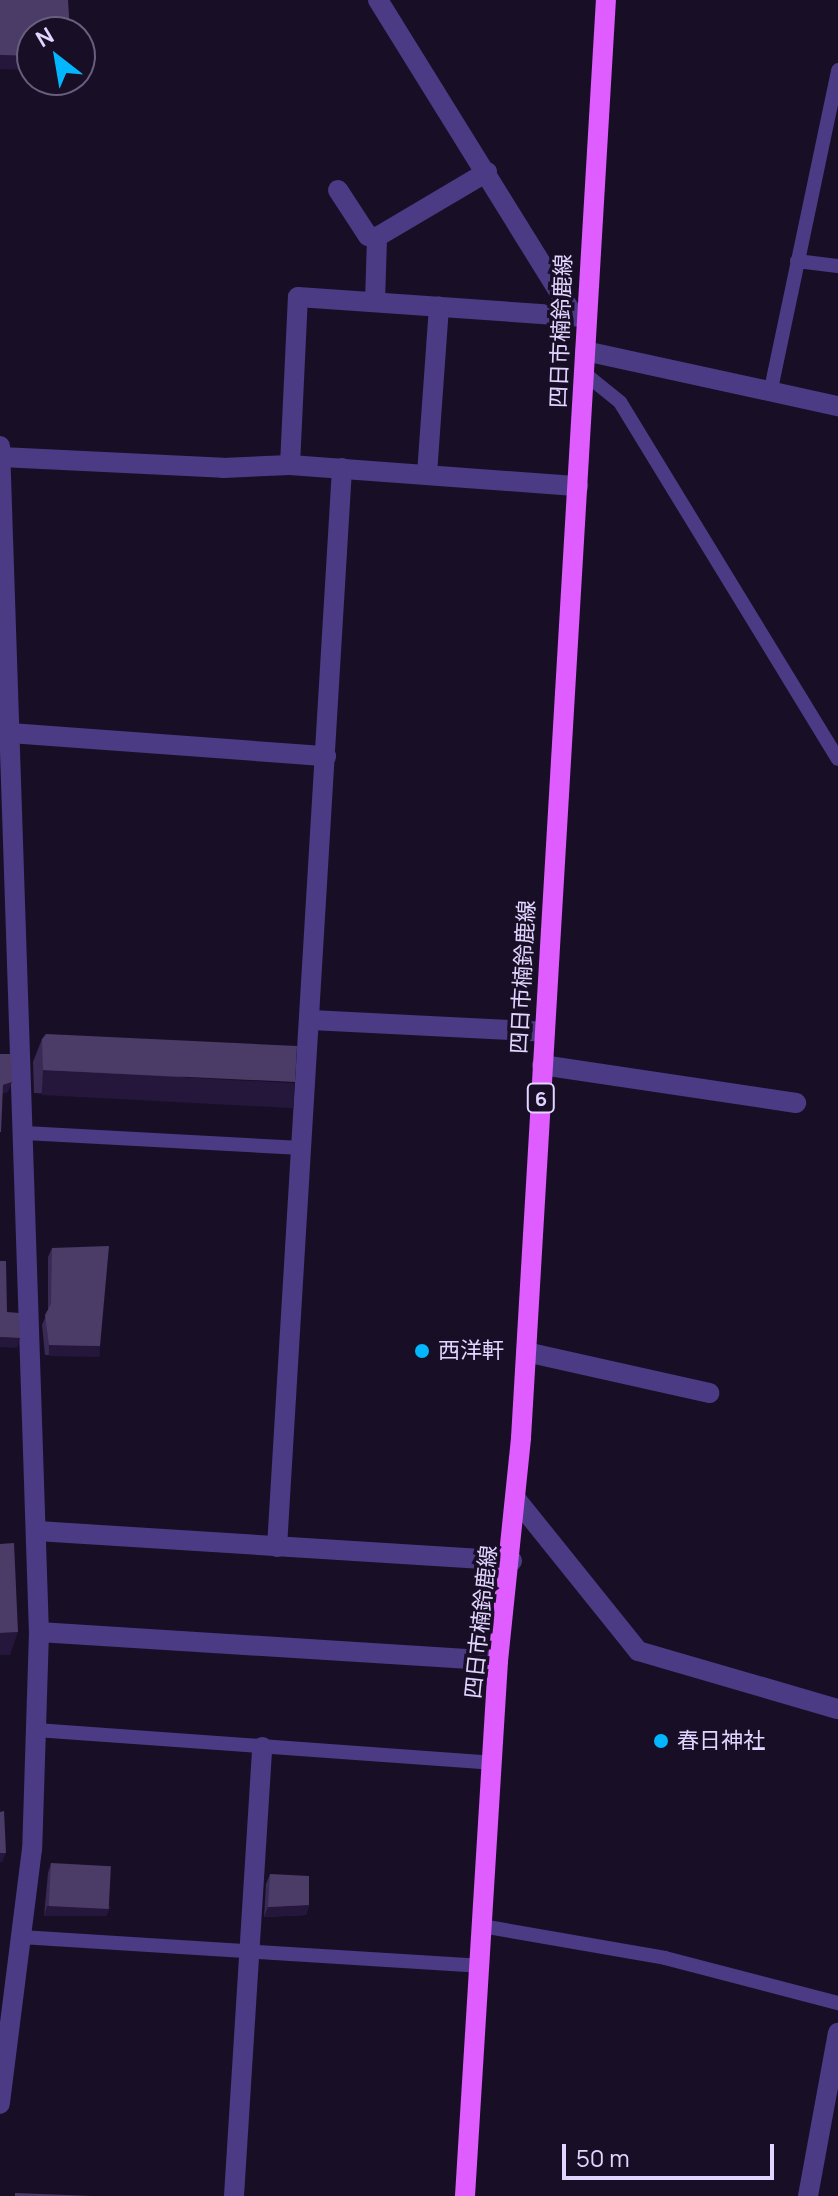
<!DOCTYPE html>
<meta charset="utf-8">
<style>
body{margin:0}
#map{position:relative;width:838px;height:2196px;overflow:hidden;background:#180f27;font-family:Manrope,"Noto Sans JP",sans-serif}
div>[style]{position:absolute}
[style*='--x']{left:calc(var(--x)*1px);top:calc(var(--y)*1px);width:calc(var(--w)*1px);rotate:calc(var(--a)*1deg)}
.service>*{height:14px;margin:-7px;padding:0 7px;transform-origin:7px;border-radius:7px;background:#4b3b85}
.minor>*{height:20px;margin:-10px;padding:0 10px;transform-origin:10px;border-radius:10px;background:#4b3b85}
.primary>*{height:20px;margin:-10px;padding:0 10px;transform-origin:10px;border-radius:10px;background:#df5dfe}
.wall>*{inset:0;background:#392955}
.shaded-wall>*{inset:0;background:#24173b;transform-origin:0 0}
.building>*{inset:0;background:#4b3b67;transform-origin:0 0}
.dots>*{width:22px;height:22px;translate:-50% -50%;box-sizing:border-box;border:4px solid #180f27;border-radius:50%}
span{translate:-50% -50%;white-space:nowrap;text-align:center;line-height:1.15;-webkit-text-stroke:7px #180f27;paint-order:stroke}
.shield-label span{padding:2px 6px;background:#180f27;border:2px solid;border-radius:6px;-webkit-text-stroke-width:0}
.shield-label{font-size:20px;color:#e2d5ff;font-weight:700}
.street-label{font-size:22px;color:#e2d5ff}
.poi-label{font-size:22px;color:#e2d5ff}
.left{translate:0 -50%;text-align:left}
.north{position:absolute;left:16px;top:16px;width:80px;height:80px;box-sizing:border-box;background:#180f27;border:2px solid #695e7d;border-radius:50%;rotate:329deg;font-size:22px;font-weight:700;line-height:32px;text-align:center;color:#e2d5ff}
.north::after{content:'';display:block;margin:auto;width:28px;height:36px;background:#02b7fe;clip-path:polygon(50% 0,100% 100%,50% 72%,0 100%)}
.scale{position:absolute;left:562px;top:2144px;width:212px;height:36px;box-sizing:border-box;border:4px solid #e2d5ff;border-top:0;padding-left:10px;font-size:24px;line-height:28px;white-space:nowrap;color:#e2d5ff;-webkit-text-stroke:6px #180f27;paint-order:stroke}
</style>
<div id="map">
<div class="service">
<i style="--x:797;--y:261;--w:41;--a:7"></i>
<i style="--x:584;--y:373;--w:46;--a:38.9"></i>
<i style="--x:620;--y:402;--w:418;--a:58.6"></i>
<i style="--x:771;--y:389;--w:326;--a:-78.1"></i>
<i style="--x:25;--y:1133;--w:277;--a:3.1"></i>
<i style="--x:36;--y:1730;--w:457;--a:4.1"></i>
<i style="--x:482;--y:1926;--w:186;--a:9.9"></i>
<i style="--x:665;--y:1958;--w:179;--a:14.6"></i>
<i style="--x:21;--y:1937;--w:459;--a:3.6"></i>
</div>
<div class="minor">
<i style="--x:378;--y:0;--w:370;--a:58.2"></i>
<i style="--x:338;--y:190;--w:55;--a:56.9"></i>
<i style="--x:368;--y:236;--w:9;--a:6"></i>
<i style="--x:375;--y:302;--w:65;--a:-88.2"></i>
<i style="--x:377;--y:237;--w:128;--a:-30.6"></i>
<i style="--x:585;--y:351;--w:259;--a:12.3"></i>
<i style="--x:0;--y:446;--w:1187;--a:88.12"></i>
<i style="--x:39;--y:1632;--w:217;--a:91.8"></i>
<i style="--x:32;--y:1849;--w:257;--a:97.2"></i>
<i style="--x:1;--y:457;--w:222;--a:2.8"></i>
<i style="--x:223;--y:468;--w:67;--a:-2.6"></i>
<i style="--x:290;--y:465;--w:289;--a:4.2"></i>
<i style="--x:290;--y:465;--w:168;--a:-87.3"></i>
<i style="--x:298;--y:297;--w:287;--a:4"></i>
<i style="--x:427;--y:474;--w:168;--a:-85.9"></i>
<i style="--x:10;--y:733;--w:317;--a:4.2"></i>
<i style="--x:311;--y:1020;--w:234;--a:2.9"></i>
<i style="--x:542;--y:1065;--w:257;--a:8.5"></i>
<i style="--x:526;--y:1352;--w:188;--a:12.6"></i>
<i style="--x:516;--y:1499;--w:195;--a:51.2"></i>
<i style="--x:638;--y:1651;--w:208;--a:16.2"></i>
<i style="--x:37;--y:1531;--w:476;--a:3.6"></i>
<i style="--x:277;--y:1547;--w:1081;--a:-86.55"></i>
<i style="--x:39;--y:1632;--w:460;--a:3.6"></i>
<i style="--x:234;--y:2196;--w:450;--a:-86.4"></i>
<i style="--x:808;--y:2196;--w:166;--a:-79.6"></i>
</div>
<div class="primary">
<i style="--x:465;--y:2196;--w:536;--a:-86.47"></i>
<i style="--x:498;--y:1661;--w:224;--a:-84.1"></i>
<i style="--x:521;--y:1438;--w:1441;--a:-86.62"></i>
</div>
<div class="wall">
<i style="clip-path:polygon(42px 1039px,287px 1105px,34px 1093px,33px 1062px)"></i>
<i style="clip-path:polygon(52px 1248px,100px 1346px,96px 1356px,45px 1355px,42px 1325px,48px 1311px,48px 1257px)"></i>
<i style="clip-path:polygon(51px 1863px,110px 1907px,106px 1916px,44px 1916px,48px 1873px)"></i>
<i style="clip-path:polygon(270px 1874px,309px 1905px,306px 1915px,264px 1917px,266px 1884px)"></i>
</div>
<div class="shaded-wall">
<i style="left:0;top:55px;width:32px;height:14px;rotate:2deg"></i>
<i style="left:43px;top:1070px;width:252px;height:25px;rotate:3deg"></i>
<i style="clip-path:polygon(12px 1082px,8px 1092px,0 1095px,3px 1085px)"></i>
<i style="clip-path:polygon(0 1337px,20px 1338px,17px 1348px,0 1347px)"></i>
<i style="left:49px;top:1345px;width:51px;height:11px;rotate:1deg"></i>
<i style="clip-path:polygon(18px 1632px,10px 1655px,0 1655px,0 1633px)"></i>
<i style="clip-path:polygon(0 1853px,6px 1853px,2px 1862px,0 1862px)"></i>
<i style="clip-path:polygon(309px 1905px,306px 1915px,264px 1917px,268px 1907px)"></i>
<i style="clip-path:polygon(47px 1906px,110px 1907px,106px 1916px,44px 1916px)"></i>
</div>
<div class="building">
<i style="clip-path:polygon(0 0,68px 0,70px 32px,32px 32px,32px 56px,0 55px)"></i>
<i style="clip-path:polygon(46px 1034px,297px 1046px,295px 1082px,43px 1070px,42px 1039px)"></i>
<i style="clip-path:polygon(0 1054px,11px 1054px,12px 1082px,3px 1085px,1px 1132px,0 1132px)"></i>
<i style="clip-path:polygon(109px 1246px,100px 1346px,49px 1345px,45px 1315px,51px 1304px,52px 1248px)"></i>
<i style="clip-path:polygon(0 1261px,6px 1261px,7px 1312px,19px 1313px,20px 1338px,0 1337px)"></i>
<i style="clip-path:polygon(14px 1543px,18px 1632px,0 1633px,0 1544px)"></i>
<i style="clip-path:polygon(4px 1811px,6px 1853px,0 1853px,0 1812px)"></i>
<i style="left:51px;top:1863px;width:60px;height:43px;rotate:3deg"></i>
<i style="clip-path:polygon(270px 1874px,309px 1876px,309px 1905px,268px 1907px)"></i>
<i style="clip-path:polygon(15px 2193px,92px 2196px,15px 2196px)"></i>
</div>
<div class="dots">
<i style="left:422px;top:1351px;background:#02b7fe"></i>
<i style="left:661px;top:1741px;background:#02b7fe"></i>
</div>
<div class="shield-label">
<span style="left:541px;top:1098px">6</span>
</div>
<div class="street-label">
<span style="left:561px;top:331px;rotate:-88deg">四日市楠鈴鹿線</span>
<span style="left:523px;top:977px;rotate:-87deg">四日市楠鈴鹿線</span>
<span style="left:481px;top:1622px;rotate:-84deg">四日市楠鈴鹿線</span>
</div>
<div class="poi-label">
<span class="left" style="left:438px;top:1351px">西洋軒</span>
<span class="left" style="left:677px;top:1741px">春日神社</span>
</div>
<div class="north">N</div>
<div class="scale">50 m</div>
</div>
